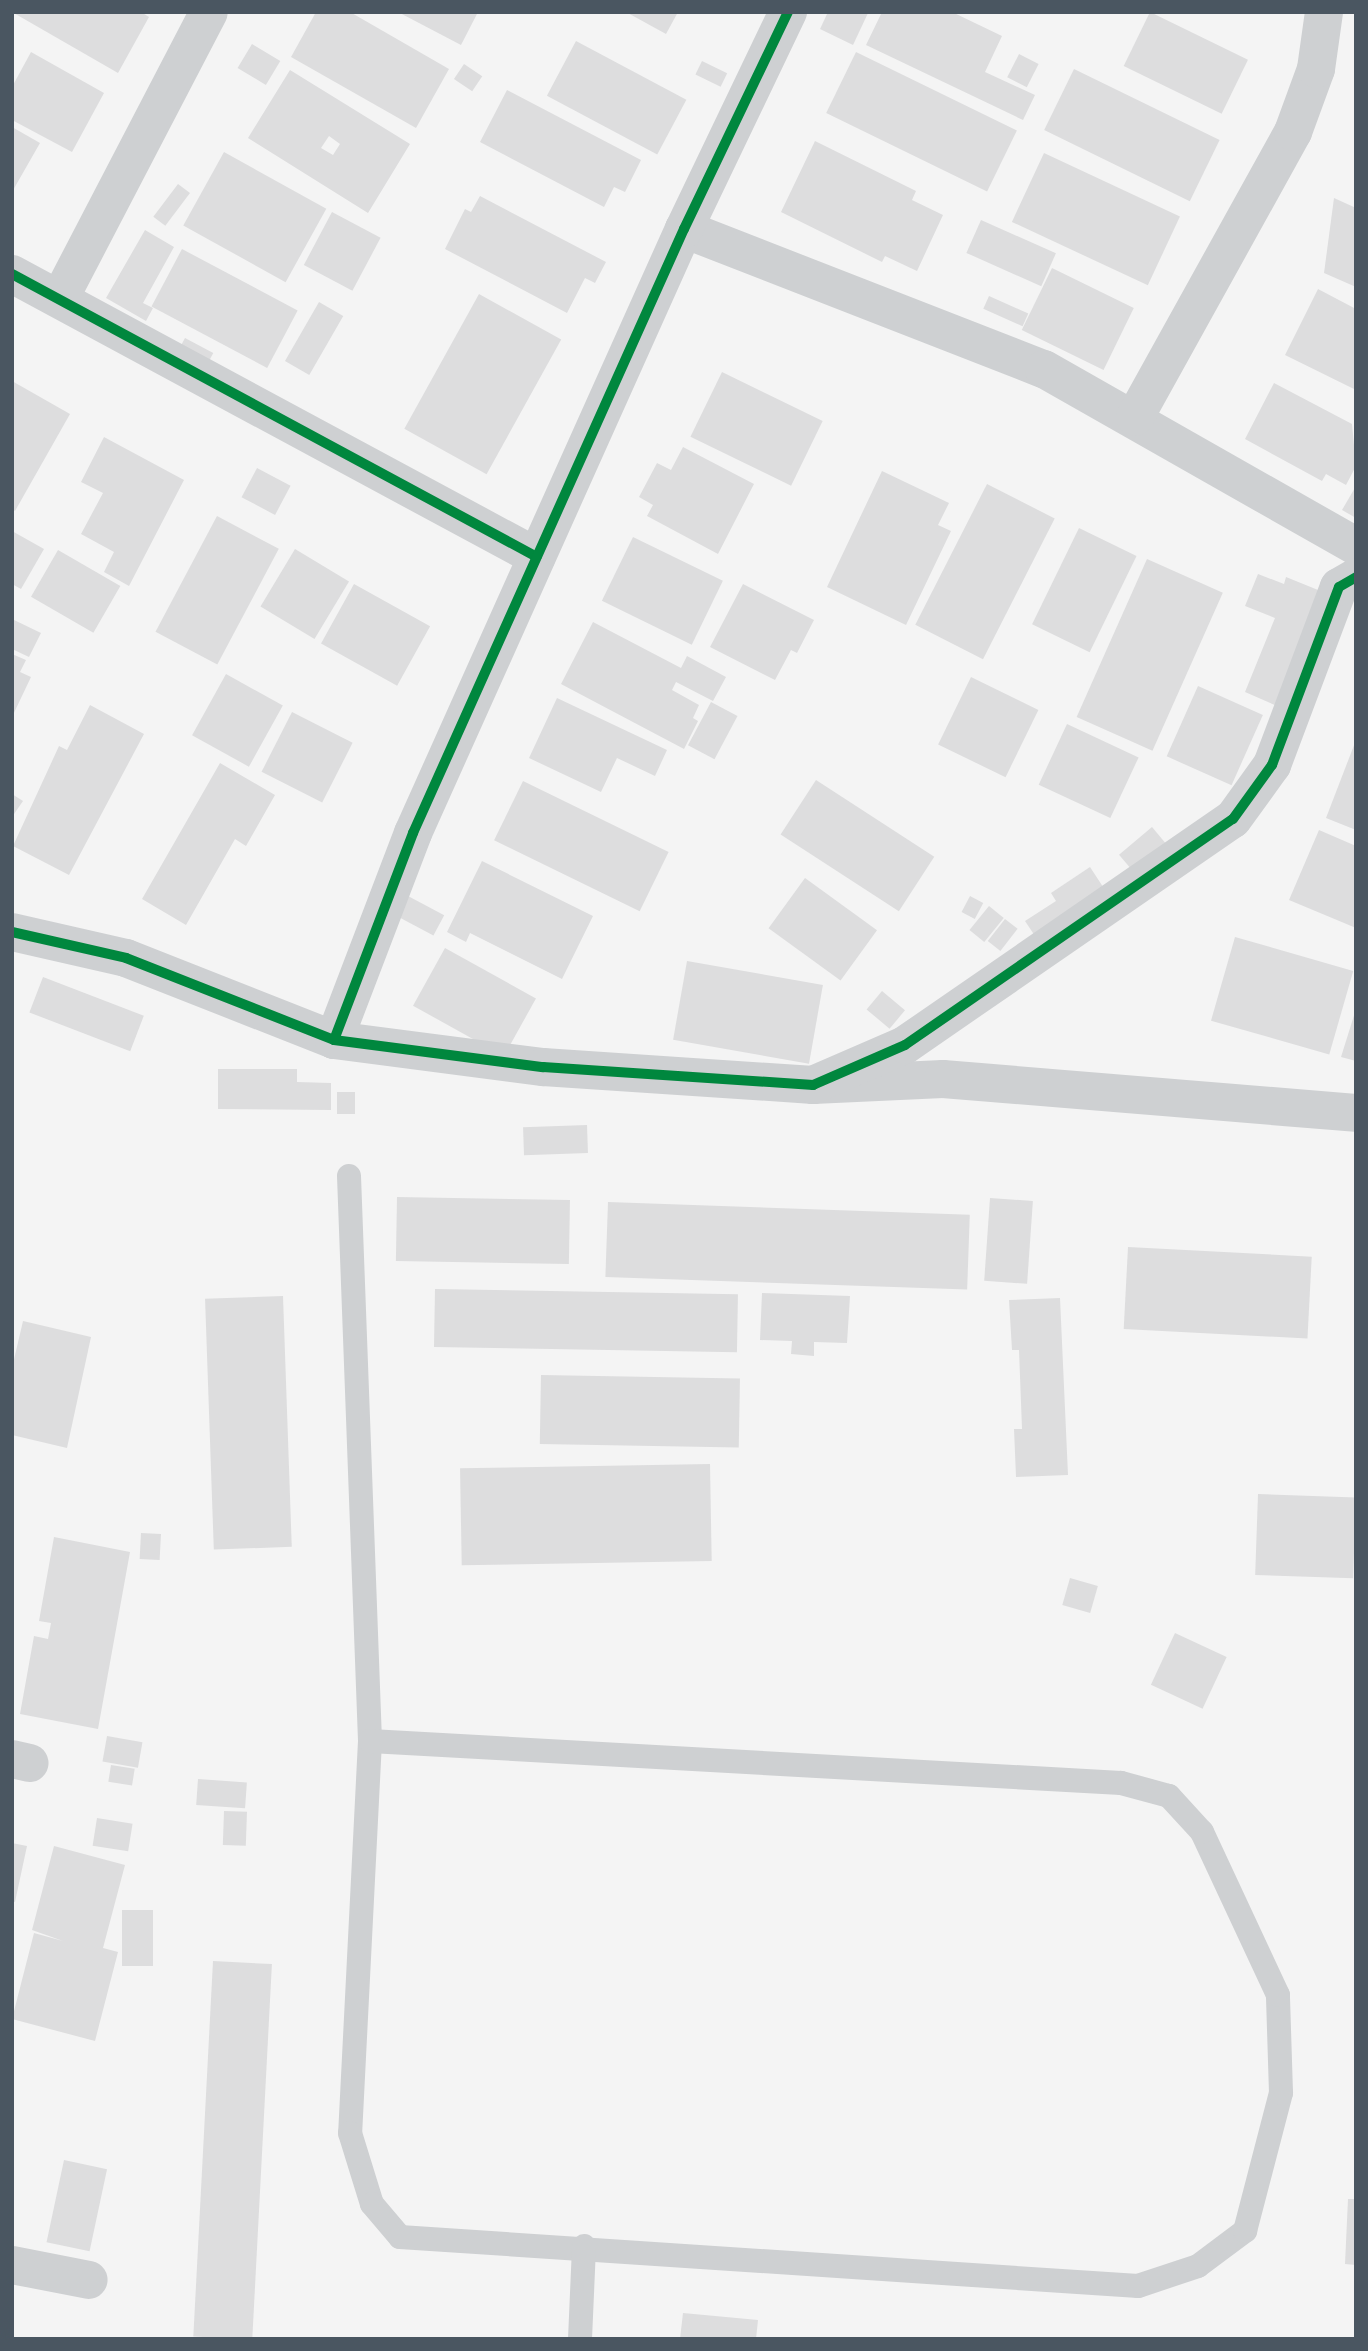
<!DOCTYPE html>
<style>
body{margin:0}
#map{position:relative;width:1368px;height:2351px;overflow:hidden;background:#f4f4f4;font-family:Lato,sans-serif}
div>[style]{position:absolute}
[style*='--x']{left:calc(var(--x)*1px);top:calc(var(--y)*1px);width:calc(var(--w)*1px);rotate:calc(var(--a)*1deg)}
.building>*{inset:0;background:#ddddde;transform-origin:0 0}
.service>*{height:24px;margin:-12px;padding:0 12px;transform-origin:12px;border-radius:12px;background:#ced0d2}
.minor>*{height:38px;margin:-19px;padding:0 19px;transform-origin:19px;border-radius:19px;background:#ced0d2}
.tertiary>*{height:38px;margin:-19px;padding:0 19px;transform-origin:19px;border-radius:19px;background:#ced0d2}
.cycleway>*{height:10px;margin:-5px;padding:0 5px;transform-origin:5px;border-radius:5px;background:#00873e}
span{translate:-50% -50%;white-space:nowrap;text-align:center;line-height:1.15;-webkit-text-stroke:5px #fff;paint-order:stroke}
.frame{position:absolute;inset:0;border:14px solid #4a5661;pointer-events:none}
</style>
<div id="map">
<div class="building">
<i style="clip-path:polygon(12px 12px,141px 12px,149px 17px,118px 73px)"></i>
<i style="clip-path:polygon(316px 12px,350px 12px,449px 69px,416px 128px,291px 57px)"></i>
<i style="clip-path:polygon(398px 12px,478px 12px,461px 45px)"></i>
<i style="clip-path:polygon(626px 12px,678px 12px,666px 34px)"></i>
<i style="clip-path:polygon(828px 12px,868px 13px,853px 45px,820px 29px)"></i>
<i style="clip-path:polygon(882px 12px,952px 12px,1002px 36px,985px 72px,1035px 95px,1023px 120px,866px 45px)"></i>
<i style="left:1150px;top:12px;width:109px;height:60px;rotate:26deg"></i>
<i style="left:576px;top:41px;width:125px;height:62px;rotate:28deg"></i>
<i style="left:252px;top:44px;width:33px;height:28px;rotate:31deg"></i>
<i style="clip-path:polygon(31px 52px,104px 93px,72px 152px,12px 120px,12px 87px)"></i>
<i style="left:856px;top:52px;width:179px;height:68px;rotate:26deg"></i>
<i style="left:1019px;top:54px;width:22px;height:26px;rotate:27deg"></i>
<i style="left:702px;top:61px;width:28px;height:15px;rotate:26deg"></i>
<i style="left:464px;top:64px;width:22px;height:18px;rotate:34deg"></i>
<i style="left:1074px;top:69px;width:162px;height:68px;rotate:26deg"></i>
<i style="clip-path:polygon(evenodd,290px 70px,410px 144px,368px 213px,248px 138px,290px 70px,329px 136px,340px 144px,333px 155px,321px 148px,329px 136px)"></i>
<i style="clip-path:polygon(507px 90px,641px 160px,625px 192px,614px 187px,604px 207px,480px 142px)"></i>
<i style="clip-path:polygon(12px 127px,40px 143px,12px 192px)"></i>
<i style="clip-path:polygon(815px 141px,916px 191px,912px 200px,943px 215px,917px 271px,885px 256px,882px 262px,781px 212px)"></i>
<i style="left:224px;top:152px;width:117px;height:84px;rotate:29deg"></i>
<i style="left:1044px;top:153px;width:150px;height:76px;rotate:25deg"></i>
<i style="left:178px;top:184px;width:15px;height:41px;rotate:37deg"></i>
<i style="clip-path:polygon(480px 196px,606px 262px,595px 283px,585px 278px,567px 313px,445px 249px,465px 209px,471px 212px)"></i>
<i style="clip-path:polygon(1334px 198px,1356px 208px,1356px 287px,1324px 273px)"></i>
<i style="left:332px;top:212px;width:55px;height:60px;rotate:28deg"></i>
<i style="left:981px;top:220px;width:82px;height:36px;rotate:24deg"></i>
<i style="clip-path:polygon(145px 230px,174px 247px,143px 303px,153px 308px,146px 321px,106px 298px)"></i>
<i style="left:182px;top:249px;width:131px;height:65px;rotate:28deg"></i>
<i style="left:1052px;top:268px;width:91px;height:69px;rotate:26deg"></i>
<i style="clip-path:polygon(1318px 289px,1356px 309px,1356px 390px,1285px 355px)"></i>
<i style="left:479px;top:294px;width:94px;height:154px;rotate:29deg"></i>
<i style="left:989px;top:296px;width:43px;height:14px;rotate:24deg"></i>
<i style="left:319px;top:302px;width:28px;height:68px;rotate:30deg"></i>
<i style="left:185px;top:338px;width:32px;height:21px;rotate:28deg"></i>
<i style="left:722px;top:372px;width:112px;height:72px;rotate:26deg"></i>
<i style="clip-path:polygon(12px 381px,70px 414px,15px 511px,12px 509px)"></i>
<i style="clip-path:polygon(1274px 383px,1352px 424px,1356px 466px,1346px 485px,1326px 474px,1322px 481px,1245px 439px)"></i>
<i style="clip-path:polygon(104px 437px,184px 480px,129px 586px,104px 572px,114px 552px,81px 534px,103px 493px,81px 482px)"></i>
<i style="clip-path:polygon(683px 447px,754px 484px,718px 554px,647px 516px,653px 505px,639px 497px,657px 463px,671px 470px)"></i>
<i style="left:257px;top:468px;width:38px;height:33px;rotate:28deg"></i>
<i style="clip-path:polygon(882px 471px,949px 503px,938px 525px,951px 531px,906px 625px,827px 587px)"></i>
<i style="left:987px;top:484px;width:76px;height:158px;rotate:27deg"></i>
<i style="clip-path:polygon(1356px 486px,1356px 518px,1342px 510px)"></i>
<i style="left:217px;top:516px;width:70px;height:131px;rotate:28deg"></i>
<i style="left:1079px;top:528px;width:64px;height:107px;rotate:26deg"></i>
<i style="clip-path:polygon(12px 531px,44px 549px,21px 589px,12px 584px)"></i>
<i style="left:633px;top:537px;width:100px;height:71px;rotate:26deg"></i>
<i style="left:295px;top:549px;width:63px;height:67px;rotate:31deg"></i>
<i style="left:58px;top:550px;width:72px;height:54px;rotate:30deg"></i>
<i style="left:1147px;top:559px;width:83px;height:173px;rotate:24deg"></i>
<i style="clip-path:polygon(1258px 574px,1284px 584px,1286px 577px,1323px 592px,1277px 706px,1245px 692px,1275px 618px,1245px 606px)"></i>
<i style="left:354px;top:584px;width:87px;height:68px;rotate:29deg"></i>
<i style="clip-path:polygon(743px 584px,814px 620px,797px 653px,791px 650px,775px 680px,710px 647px)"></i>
<i style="clip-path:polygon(12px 619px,41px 633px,29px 657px,12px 649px)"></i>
<i style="clip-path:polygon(593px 622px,681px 668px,687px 656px,726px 677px,713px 701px,676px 682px,672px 690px,699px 705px,693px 718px,698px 721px,684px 749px,561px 684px)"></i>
<i style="clip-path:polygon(12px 654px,26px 660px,20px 672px,31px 677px,12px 717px)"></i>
<i style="left:226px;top:674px;width:65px;height:70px;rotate:29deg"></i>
<i style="left:971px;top:677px;width:75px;height:75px;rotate:26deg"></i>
<i style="left:1198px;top:686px;width:71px;height:77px;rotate:24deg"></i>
<i style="clip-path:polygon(557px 698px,667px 750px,655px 776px,617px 758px,601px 792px,529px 758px)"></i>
<i style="left:711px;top:702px;width:30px;height:49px;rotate:28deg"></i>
<i style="clip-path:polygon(90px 705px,144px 734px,69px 875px,13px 846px,59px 746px,67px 750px)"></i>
<i style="left:292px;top:712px;width:68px;height:67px;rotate:27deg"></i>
<i style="left:1067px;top:724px;width:79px;height:67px;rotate:25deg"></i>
<i style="clip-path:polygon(1356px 740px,1356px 830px,1326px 818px)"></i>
<i style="clip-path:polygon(220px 763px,275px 795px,246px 846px,235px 839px,186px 925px,142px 899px)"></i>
<i style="left:816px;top:780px;width:141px;height:65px;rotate:33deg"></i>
<i style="left:523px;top:781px;width:162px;height:66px;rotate:26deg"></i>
<i style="clip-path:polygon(12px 794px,23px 801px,12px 817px)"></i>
<i style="left:1152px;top:827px;width:26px;height:43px;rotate:50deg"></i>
<i style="clip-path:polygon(1319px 830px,1356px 846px,1356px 928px,1289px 900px)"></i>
<i style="clip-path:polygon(482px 861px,593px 916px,562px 979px,470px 933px,466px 942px,447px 932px)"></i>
<i style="clip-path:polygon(1090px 867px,1109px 896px,1039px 942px,1025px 921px,1056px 901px,1051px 893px)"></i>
<i style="left:805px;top:878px;width:89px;height:62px;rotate:36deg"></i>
<i style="left:408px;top:896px;width:41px;height:23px;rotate:28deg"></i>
<i style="left:970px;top:896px;width:15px;height:18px;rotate:28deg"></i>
<i style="left:989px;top:906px;width:19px;height:31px;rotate:39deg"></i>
<i style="left:1005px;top:919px;width:16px;height:28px;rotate:38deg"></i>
<i style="left:1235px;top:937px;width:123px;height:87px;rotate:16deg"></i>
<i style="left:445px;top:948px;width:104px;height:66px;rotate:29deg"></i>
<i style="left:687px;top:961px;width:138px;height:80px;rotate:10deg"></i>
<i style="left:43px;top:977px;width:108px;height:38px;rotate:21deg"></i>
<i style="left:882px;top:991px;width:30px;height:24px;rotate:40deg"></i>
<i style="clip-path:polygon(1356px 1009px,1356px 1061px,1341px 1057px)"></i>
<i style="clip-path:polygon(218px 1069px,297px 1069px,297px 1082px,331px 1083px,331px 1110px,218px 1109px)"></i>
<i style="left:337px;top:1092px;width:18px;height:22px"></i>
<i style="left:587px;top:1125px;width:28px;height:64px;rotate:88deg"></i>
<i style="left:397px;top:1197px;width:173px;height:64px;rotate:1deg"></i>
<i style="left:990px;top:1198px;width:43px;height:83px;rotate:4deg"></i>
<i style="left:608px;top:1202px;width:362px;height:75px;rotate:2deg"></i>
<i style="left:1128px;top:1247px;width:184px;height:82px;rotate:3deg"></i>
<i style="left:435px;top:1289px;width:303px;height:58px;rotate:1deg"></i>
<i style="clip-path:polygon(762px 1293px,850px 1296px,847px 1343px,814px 1342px,814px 1356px,791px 1354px,792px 1341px,760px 1340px)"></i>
<i style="left:283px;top:1296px;width:251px;height:78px;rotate:88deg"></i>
<i style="clip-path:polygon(1060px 1298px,1068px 1475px,1016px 1477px,1014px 1429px,1022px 1429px,1019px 1350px,1012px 1350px,1009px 1300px)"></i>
<i style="clip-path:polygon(23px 1321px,91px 1337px,67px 1448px,12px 1435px,12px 1368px)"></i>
<i style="left:541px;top:1375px;width:199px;height:69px;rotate:1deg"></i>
<i style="left:710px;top:1464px;width:97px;height:250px;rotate:89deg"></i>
<i style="left:1258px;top:1494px;width:98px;height:81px;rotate:2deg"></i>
<i style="left:141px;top:1533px;width:20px;height:26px;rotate:3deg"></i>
<i style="clip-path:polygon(54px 1537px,130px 1552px,98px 1729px,20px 1714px,34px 1636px,48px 1639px,51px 1623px,39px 1621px)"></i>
<i style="left:1070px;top:1578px;width:29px;height:28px;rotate:16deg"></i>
<i style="left:1175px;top:1633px;width:57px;height:57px;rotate:25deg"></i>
<i style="left:107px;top:1736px;width:36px;height:26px;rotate:10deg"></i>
<i style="left:111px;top:1765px;width:24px;height:17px;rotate:9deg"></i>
<i style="left:198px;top:1779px;width:49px;height:26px;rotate:4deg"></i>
<i style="left:224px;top:1811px;width:23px;height:34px;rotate:2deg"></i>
<i style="left:97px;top:1818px;width:36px;height:28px;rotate:9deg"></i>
<i style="clip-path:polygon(12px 1843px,27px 1846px,15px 1902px,12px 1901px)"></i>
<i style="clip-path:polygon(54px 1846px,125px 1865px,103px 1948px,118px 1952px,95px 2041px,12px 2019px,34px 1933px,63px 1941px,32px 1930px)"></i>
<i style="left:122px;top:1910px;width:31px;height:56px"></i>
<i style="left:213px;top:1961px;width:59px;height:376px;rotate:3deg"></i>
<i style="left:64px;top:2160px;width:44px;height:84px;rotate:12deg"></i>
<i style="clip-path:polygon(1348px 2199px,1356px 2199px,1356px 2265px,1345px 2264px)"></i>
<i style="clip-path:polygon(683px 2313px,758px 2320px,756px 2339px,680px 2339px)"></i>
</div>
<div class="service">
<i style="--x:349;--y:1176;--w:565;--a:87.87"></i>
<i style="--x:370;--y:1741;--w:393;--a:92.9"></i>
<i style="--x:350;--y:2133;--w:74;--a:72.8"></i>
<i style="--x:372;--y:2204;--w:43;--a:49.7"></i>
<i style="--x:400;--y:2237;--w:740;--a:3.8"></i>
<i style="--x:1138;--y:2286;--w:63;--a:-18.4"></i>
<i style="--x:1198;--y:2266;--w:59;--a:-36.7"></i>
<i style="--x:1245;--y:2231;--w:143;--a:-75.4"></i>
<i style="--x:1281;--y:2093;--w:98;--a:-91.8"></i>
<i style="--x:1278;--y:1995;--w:180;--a:-115"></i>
<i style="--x:1202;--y:1832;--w:49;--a:-132.5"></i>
<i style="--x:1169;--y:1796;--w:50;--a:-164.8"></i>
<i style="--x:1121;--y:1783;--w:752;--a:-176.8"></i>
<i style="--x:580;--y:2339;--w:93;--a:-87.5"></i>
</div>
<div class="minor">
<i style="--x:684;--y:229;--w:386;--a:21.3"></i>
<i style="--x:1044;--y:369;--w:359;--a:29.6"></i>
<i style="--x:12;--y:274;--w:596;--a:28.33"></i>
<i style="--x:60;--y:298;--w:322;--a:-62.5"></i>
<i style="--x:1135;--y:417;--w:326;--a:-61"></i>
<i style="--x:1293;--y:132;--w:67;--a:-69.9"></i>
<i style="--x:1316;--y:69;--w:58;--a:-82"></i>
<i style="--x:334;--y:1040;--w:222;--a:-69.1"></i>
<i style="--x:413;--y:833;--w:662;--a:-65.84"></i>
<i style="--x:684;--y:229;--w:241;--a:-64.4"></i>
<i style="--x:813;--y:1085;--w:130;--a:-2.6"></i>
<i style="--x:943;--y:1079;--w:414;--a:4.7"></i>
<i style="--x:12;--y:1759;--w:18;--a:13"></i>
<i style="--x:12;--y:2265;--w:78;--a:11"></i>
</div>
<div class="tertiary">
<i style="--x:12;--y:932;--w:117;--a:12.8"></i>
<i style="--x:126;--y:958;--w:224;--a:21.5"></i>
<i style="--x:334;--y:1040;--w:211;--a:7.4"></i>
<i style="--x:543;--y:1067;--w:271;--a:3.8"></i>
<i style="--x:813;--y:1085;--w:100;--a:-23.5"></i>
<i style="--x:905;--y:1045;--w:398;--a:-34.6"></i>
<i style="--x:1233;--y:819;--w:67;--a:-54.2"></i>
<i style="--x:1272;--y:765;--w:190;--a:-69.4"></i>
<i style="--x:1339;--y:587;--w:20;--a:-30"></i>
</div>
<div class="cycleway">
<i style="--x:12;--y:274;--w:596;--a:28.33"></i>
<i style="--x:12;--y:932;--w:117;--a:12.8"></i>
<i style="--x:126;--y:958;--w:224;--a:21.5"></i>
<i style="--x:334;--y:1040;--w:211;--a:7.4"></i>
<i style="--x:543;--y:1067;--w:271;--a:3.8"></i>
<i style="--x:813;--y:1085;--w:100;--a:-23.5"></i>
<i style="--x:905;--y:1045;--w:398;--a:-34.6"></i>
<i style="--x:1233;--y:819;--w:67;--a:-54.2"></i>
<i style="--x:1272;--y:765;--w:190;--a:-69.4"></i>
<i style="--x:1339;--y:587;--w:20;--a:-30"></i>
<i style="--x:334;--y:1040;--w:222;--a:-69.1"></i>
<i style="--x:413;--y:833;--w:662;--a:-65.84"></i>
<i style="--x:684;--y:229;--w:241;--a:-64.4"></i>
</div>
<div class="frame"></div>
</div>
